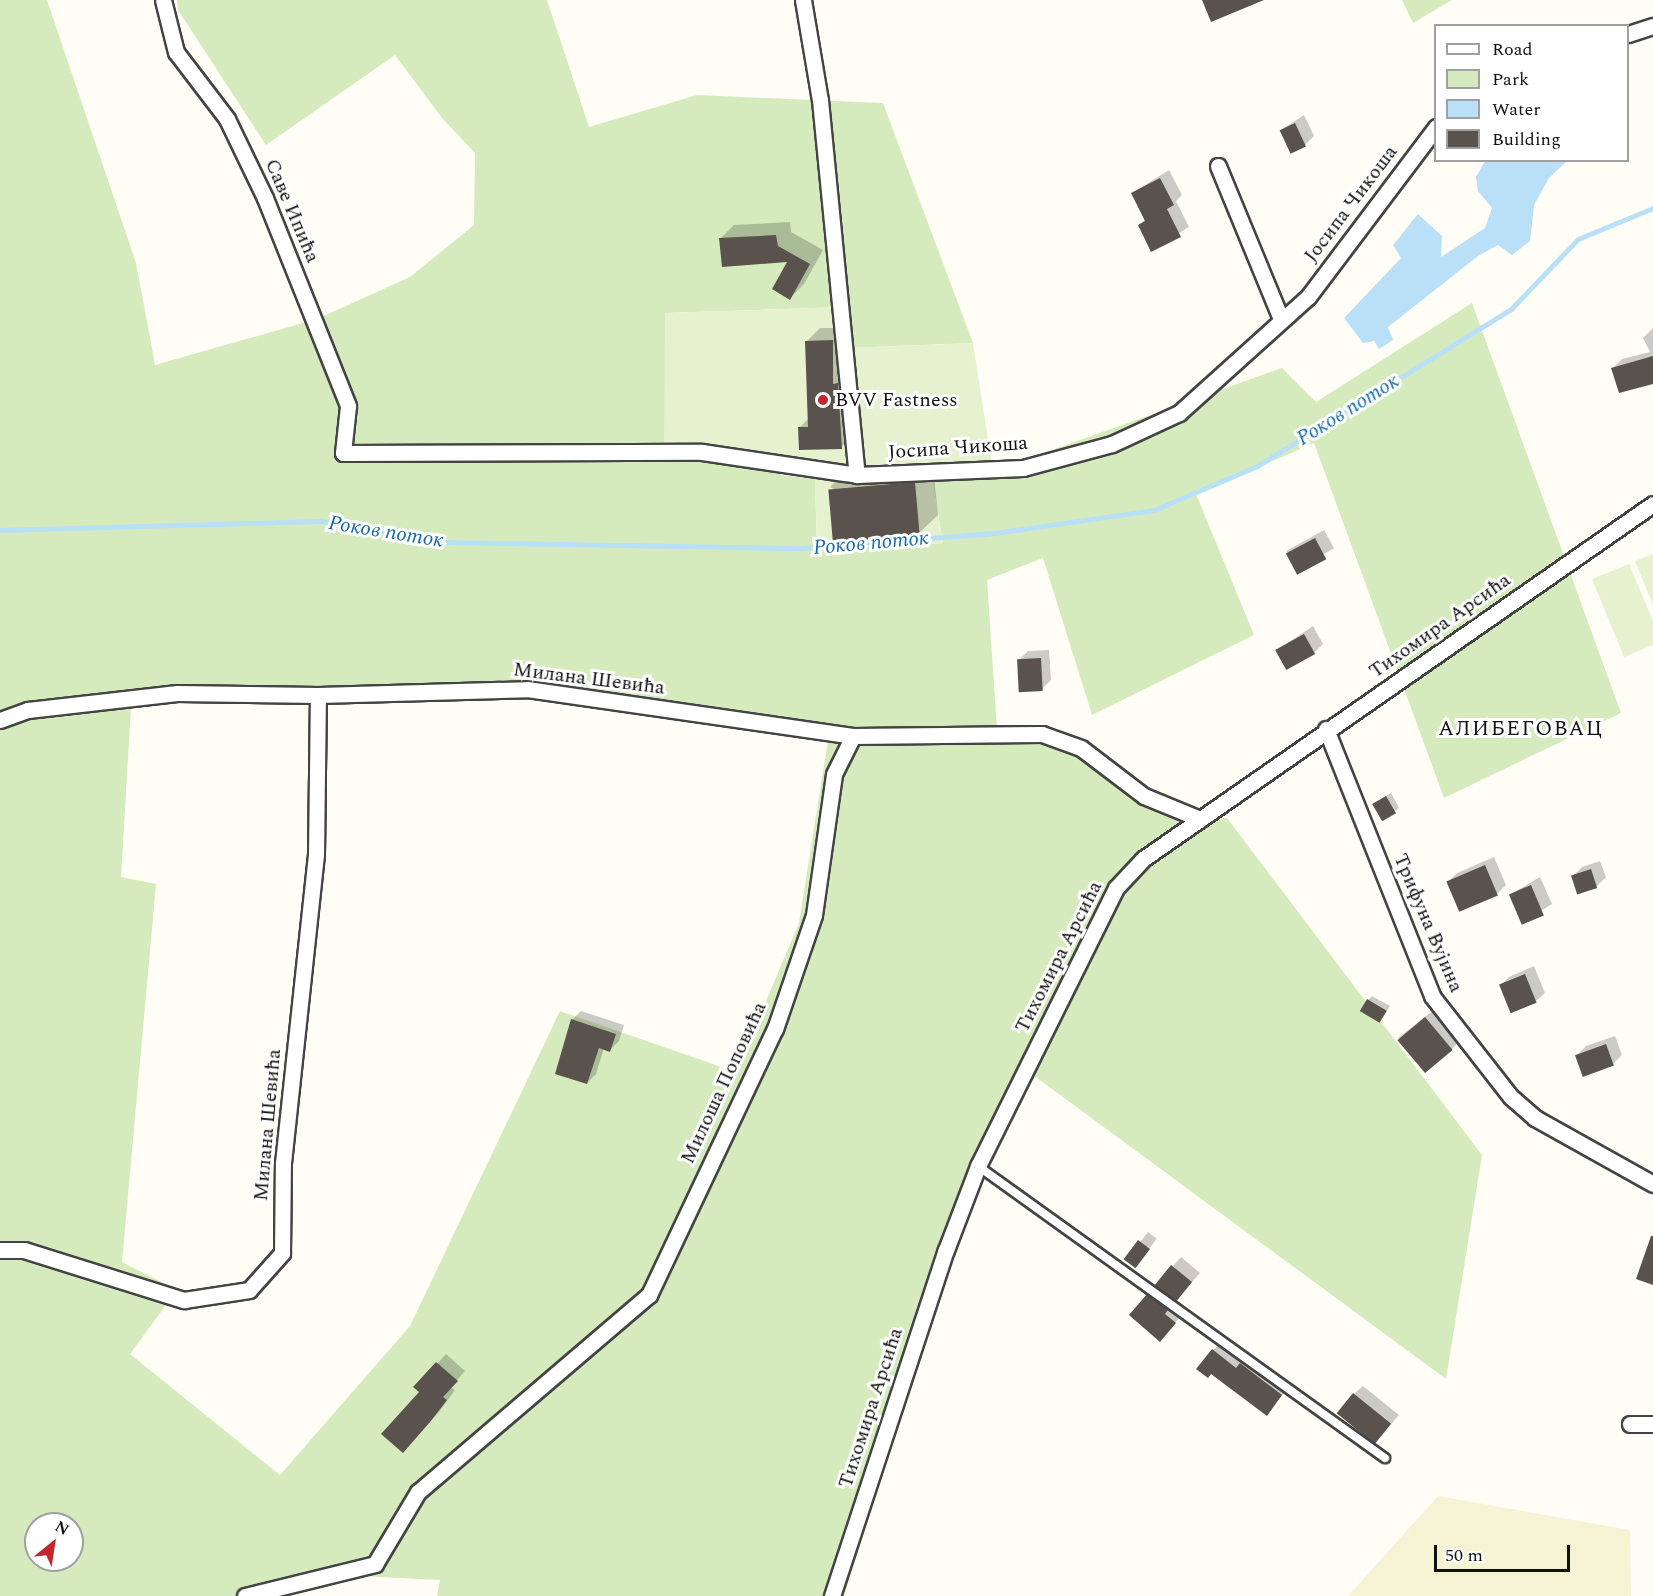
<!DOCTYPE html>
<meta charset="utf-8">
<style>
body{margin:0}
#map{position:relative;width:1653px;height:1596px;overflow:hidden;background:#fffdf5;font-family:Spectral,serif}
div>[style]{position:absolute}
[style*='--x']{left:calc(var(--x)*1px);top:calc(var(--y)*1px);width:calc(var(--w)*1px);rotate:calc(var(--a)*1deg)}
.farmland>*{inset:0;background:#f6f3d4}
.green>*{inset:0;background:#d5ebbd}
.pitch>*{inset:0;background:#e6f2cf}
.water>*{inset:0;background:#b9e0f7}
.shadow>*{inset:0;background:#0003;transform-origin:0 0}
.stream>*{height:5px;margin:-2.5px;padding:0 2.5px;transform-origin:2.5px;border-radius:2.5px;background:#b9e0f7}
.building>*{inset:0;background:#5a524d;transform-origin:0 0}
.roads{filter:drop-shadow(2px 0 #444) drop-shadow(-2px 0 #444) drop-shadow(0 2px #444) drop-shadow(0 -2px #444)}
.service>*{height:8px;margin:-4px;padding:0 4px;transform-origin:4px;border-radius:4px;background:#fff}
.minor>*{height:15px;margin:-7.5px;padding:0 7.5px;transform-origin:7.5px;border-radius:7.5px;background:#fff}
.dots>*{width:16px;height:16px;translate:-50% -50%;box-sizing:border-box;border:3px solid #fff;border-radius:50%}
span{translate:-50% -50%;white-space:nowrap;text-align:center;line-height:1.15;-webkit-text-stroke:6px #fff;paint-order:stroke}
.street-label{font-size:20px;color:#111}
.poi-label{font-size:20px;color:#111}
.left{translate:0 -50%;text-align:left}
.water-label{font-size:21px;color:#1768a6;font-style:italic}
.neighbourhood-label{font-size:21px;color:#111;letter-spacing:1.5px}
.legend{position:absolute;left:1434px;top:24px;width:195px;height:138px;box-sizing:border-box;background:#fff;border:2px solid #a0a0a0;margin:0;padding:8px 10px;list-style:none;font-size:18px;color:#111}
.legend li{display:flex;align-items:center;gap:12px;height:30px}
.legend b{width:30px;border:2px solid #a0a0a0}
.north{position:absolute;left:24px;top:1512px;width:60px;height:60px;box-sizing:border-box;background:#fff;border:2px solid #a0a0a0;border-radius:50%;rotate:30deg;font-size:16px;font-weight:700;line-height:24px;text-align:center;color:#111}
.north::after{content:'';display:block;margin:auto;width:21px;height:27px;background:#c4262e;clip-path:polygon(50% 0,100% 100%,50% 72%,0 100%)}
.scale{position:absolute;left:1434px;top:1545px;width:136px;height:27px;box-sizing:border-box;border:3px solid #111;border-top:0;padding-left:8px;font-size:18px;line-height:21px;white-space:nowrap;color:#111;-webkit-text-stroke:4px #fff;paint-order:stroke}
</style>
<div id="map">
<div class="farmland">
<i style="clip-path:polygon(1438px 1496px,1630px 1530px,1631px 1596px,1348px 1596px)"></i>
</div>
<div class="green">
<i style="clip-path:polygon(evenodd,0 0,47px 0,136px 263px,155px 365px,317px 319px,410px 277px,474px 225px,475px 153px,442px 118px,395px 55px,266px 145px,178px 10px,177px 0,547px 0,589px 127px,697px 95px,883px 103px,973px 343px,849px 348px,843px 307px,665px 313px,781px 475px,815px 479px,817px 549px,943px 543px,931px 473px,993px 471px,1282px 368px,1316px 402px,1472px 303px,1621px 713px,1444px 798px,1314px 443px,1196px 494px,1254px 635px,1092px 715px,1043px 558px,987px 580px,997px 729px,1074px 736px,1188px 819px,1227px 818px,1482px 1155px,1446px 1379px,1029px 1072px,953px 1251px,844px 1596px,437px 1596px,440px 1580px,318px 1574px,277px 1596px,0 1596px,0 0,533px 684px,829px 734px,799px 923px,736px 1072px,560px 1011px,410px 1326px,280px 1475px,130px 1354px,177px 1290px,122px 1262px,156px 884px,121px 877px,132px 690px,533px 684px,0 0,36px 1524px,72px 1524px,72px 1560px,36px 1560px,36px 1524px)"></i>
<i style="clip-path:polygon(1402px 0,1452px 0,1413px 23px)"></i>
</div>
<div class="pitch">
<i style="clip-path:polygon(843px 307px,849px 348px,973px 343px,993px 471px,931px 473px,943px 543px,817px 549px,815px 479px,664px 451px,665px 313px)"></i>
<i style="clip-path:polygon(1653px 554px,1653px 605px,1635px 561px)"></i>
<i style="clip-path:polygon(1629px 564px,1653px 621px,1653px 645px,1624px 657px,1592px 579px)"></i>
</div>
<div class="water">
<i style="clip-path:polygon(1485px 161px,1567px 161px,1549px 178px,1534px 205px,1530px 241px,1512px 255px,1498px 245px,1478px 256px,1388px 327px,1393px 340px,1379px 349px,1374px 341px,1363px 343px,1344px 318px,1401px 258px,1393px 245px,1418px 214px,1442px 236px,1441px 257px,1485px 228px,1492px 208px,1478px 191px,1476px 177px)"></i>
</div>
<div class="shadow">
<i style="clip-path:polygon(1304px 115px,1314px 136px,1305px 145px,1281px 130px)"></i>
<i style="clip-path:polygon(1169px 170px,1182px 195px,1176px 201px,1189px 227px,1152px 250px,1140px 225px,1145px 219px,1132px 193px)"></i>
<i style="clip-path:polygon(790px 222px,791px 232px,823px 250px,804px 284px,790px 298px,790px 261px,720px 239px,734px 225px)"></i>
<i style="clip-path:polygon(820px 328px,845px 328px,854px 434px,841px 447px,799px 428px,809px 418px,807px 341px)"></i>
<i style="clip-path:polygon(1653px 328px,1653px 368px,1613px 368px,1622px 359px,1650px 352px,1643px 338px)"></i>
<i style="clip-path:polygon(933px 464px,938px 515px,919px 533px,830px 487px,848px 469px)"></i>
<i style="left:1324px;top:530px;width:21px;height:43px;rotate:61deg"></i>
<i style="clip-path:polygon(1313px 626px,1323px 644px,1314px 653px,1277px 650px)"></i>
<i style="clip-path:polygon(1049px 650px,1051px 680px,1042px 689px,1019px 660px,1028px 651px)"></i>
<i style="clip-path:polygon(1391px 793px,1399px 808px,1395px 811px,1374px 804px)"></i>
<i style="clip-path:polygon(1494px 857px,1506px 885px,1497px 894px,1448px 882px,1457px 873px)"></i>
<i style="clip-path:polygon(1600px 861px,1606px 877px,1597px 886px,1579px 893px,1573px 876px,1582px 867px)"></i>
<i style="clip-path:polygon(1540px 877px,1552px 904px,1524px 922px,1511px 894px)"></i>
<i style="clip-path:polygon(1534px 966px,1545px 993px,1536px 1001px,1512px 1012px,1500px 986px,1509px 977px)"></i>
<i style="clip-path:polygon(1372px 996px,1390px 1006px,1383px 1017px,1368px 1000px)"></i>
<i style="clip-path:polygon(1435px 1009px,1460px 1040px,1452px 1049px,1398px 1038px)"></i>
<i style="clip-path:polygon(581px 1011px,624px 1025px,619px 1041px,610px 1050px,604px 1048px,596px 1074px,587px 1083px,572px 1020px)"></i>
<i style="clip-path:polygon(1615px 1036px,1622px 1055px,1613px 1064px,1577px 1055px,1586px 1046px)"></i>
<i style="left:1148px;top:1232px;width:11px;height:35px;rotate:38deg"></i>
<i style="clip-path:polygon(1181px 1257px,1200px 1273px,1173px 1304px,1184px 1313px,1168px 1331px,1148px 1295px)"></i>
<i style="clip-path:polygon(1222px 1342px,1245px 1360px,1249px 1355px,1290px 1386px,1266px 1414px,1211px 1373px,1213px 1350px)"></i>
<i style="clip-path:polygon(446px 1354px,465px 1371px,451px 1387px,455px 1390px,439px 1412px,411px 1442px,421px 1392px,416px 1387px)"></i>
<i style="clip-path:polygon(1363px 1386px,1399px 1415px,1376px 1442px,1354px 1394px)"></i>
</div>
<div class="stream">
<i style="--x:0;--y:530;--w:321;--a:-1.6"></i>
<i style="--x:321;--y:521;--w:125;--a:9.7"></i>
<i style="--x:444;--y:542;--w:357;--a:1"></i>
<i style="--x:801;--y:548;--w:194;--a:-4.4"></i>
<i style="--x:994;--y:533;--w:162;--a:-8.2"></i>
<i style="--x:1154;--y:510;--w:112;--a:-23.1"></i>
<i style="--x:1257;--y:466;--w:299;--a:-31.7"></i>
<i style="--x:1511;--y:309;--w:97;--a:-46.3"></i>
<i style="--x:1578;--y:239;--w:81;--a:-22.5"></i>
</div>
<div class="building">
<i style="clip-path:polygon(1202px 0,1264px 0,1211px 22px)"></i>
<i style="left:1295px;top:123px;width:26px;height:17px;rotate:65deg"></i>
<i style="clip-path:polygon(1160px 178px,1174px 205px,1167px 209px,1181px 237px,1151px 252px,1138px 225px,1145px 221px,1131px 193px)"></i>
<i style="clip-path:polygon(776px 235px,778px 246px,810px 264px,790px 300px,772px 289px,787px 262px,722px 267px,719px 238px)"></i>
<i style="clip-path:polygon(833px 340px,833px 384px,838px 383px,842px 449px,799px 450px,798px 427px,808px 427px,805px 341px)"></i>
<i style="clip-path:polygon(1653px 356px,1653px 384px,1619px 393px,1611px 368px)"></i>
<i style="left:915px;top:482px;width:53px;height:87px;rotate:85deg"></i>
<i style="left:1315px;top:538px;width:24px;height:33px;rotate:62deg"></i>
<i style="left:1304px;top:634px;width:23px;height:33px;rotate:61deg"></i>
<i style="left:1041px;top:658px;width:33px;height:24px;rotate:87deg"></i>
<i style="left:1386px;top:796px;width:20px;height:16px;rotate:60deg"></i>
<i style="left:1485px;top:865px;width:33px;height:42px;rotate:67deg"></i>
<i style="left:1591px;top:869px;width:20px;height:21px;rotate:72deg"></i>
<i style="left:1531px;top:885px;width:33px;height:24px;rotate:67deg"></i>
<i style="left:1525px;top:974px;width:31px;height:28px;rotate:68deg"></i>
<i style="left:1367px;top:999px;width:23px;height:14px;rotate:31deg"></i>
<i style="left:1425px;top:1017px;width:43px;height:36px;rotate:50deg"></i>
<i style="clip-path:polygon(571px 1019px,616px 1034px,610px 1052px,599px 1048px,587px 1084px,555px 1074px)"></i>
<i style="left:1606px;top:1044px;width:23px;height:33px;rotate:70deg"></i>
<i style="clip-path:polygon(1651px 1236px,1653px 1236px,1653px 1285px,1636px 1279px)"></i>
<i style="left:1138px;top:1240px;width:15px;height:24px;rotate:37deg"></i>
<i style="left:1171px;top:1265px;width:27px;height:26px;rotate:39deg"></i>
<i style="clip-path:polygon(1147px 1294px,1168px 1310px,1165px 1314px,1176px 1323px,1160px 1342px,1129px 1315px)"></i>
<i style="clip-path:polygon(1212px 1349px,1236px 1368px,1240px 1363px,1282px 1395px,1267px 1416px,1211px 1374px,1208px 1378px,1196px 1369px)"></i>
<i style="clip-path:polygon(436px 1362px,458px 1381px,443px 1397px,447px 1400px,430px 1422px,403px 1453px,381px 1434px,419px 1392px,413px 1387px)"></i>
<i style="left:1353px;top:1393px;width:49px;height:26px;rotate:39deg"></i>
</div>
<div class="roads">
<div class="service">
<i style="--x:978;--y:1166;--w:501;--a:35.66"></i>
</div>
<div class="minor">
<i style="--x:163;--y:0;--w:54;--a:76"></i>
<i style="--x:176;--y:52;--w:84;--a:52.7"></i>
<i style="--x:227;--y:119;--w:88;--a:64.3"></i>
<i style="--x:265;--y:198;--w:224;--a:68.2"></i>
<i style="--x:348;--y:406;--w:47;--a:96.1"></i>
<i style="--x:343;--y:453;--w:359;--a:-0.2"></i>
<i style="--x:702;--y:452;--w:157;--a:8.4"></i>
<i style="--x:857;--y:475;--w:166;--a:-2.4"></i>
<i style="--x:1023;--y:468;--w:92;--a:-15.1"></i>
<i style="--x:1112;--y:444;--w:74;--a:-24.8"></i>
<i style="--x:1179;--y:413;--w:173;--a:-42"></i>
<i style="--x:1308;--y:297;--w:213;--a:-53"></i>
<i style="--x:803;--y:0;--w:101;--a:80.4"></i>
<i style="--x:820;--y:100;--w:377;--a:84.4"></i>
<i style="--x:1628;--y:34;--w:26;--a:-18"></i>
<i style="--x:1218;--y:166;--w:165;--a:67.6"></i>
<i style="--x:0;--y:720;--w:30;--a:-20"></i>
<i style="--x:28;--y:710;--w:150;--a:-6.5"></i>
<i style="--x:177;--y:693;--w:141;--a:0.8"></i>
<i style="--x:318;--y:695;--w:209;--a:-1.6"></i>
<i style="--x:527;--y:689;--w:329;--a:8.2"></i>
<i style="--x:853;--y:736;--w:189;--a:-0.6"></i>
<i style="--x:1042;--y:734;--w:41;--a:19.7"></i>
<i style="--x:1081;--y:748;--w:79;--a:37.3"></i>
<i style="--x:1144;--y:796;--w:61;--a:22.3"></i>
<i style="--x:1326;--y:729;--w:287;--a:68.3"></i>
<i style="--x:1432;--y:996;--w:128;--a:52"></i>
<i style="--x:1511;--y:1097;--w:32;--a:41"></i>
<i style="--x:1535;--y:1118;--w:135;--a:29.2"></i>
<i style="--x:0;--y:1250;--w:24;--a:0"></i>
<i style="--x:24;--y:1250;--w:168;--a:17.4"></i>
<i style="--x:184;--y:1300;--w:66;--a:-8.7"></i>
<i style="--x:249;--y:1290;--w:50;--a:-48.3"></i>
<i style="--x:282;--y:1253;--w:90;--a:-89.4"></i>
<i style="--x:283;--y:1163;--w:310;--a:-83.9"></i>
<i style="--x:316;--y:855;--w:160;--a:-89.3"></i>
<i style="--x:1630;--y:1424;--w:23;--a:0"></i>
<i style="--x:245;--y:1596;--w:134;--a:-13.8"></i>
<i style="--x:375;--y:1564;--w:84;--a:-59.2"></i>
<i style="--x:418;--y:1492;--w:304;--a:-40.5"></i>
<i style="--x:649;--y:1295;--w:294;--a:-64.7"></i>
<i style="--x:775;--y:1029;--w:120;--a:-71.1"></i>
<i style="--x:814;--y:915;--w:142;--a:-81.9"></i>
<i style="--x:834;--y:774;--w:42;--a:-63.4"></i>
<i style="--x:832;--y:1596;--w:364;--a:-71.8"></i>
<i style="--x:946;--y:1250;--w:90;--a:-69.1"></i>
<i style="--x:978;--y:1166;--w:310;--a:-63.6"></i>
<i style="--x:1116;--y:888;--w:40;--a:-47"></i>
<i style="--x:1143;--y:859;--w:621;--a:-34.84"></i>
</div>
</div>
<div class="dots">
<i style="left:823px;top:400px;background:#c4262e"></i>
</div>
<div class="street-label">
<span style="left:1351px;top:204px;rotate:-53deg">Јосипа Чикоша</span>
<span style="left:292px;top:211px;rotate:67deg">Саве Ипића</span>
<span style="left:958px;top:448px;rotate:-4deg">Јосипа Чикоша</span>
<span style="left:1440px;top:626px;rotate:-35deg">Тихомира Арсића</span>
<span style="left:589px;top:679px;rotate:7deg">Милана Шевића</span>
<span style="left:1428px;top:923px;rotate:67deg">Трифуна Вујина</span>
<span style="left:1059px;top:957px;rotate:-63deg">Тихомира Арсића</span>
<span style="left:724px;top:1083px;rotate:-65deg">Милоша Поповића</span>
<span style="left:268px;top:1125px;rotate:-85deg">Милана Шевића</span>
<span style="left:871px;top:1408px;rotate:-72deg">Тихомира Арсића</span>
</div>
<div class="poi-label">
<span class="left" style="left:835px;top:400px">BVV Fastness</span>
</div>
<div class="water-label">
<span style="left:1348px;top:410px;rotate:-32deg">Роков поток</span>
<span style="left:386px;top:532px;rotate:9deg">Роков поток</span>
<span style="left:871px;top:543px;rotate:-5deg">Роков поток</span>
</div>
<div class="neighbourhood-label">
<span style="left:1521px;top:729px">АЛИБЕГОВАЦ</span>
</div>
<ul class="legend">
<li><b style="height:8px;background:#fff"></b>Road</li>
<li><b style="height:16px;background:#d5ebbd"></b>Park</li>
<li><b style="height:16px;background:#b9e0f7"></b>Water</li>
<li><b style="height:16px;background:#5a524d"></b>Building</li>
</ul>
<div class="north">N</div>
<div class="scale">50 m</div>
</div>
